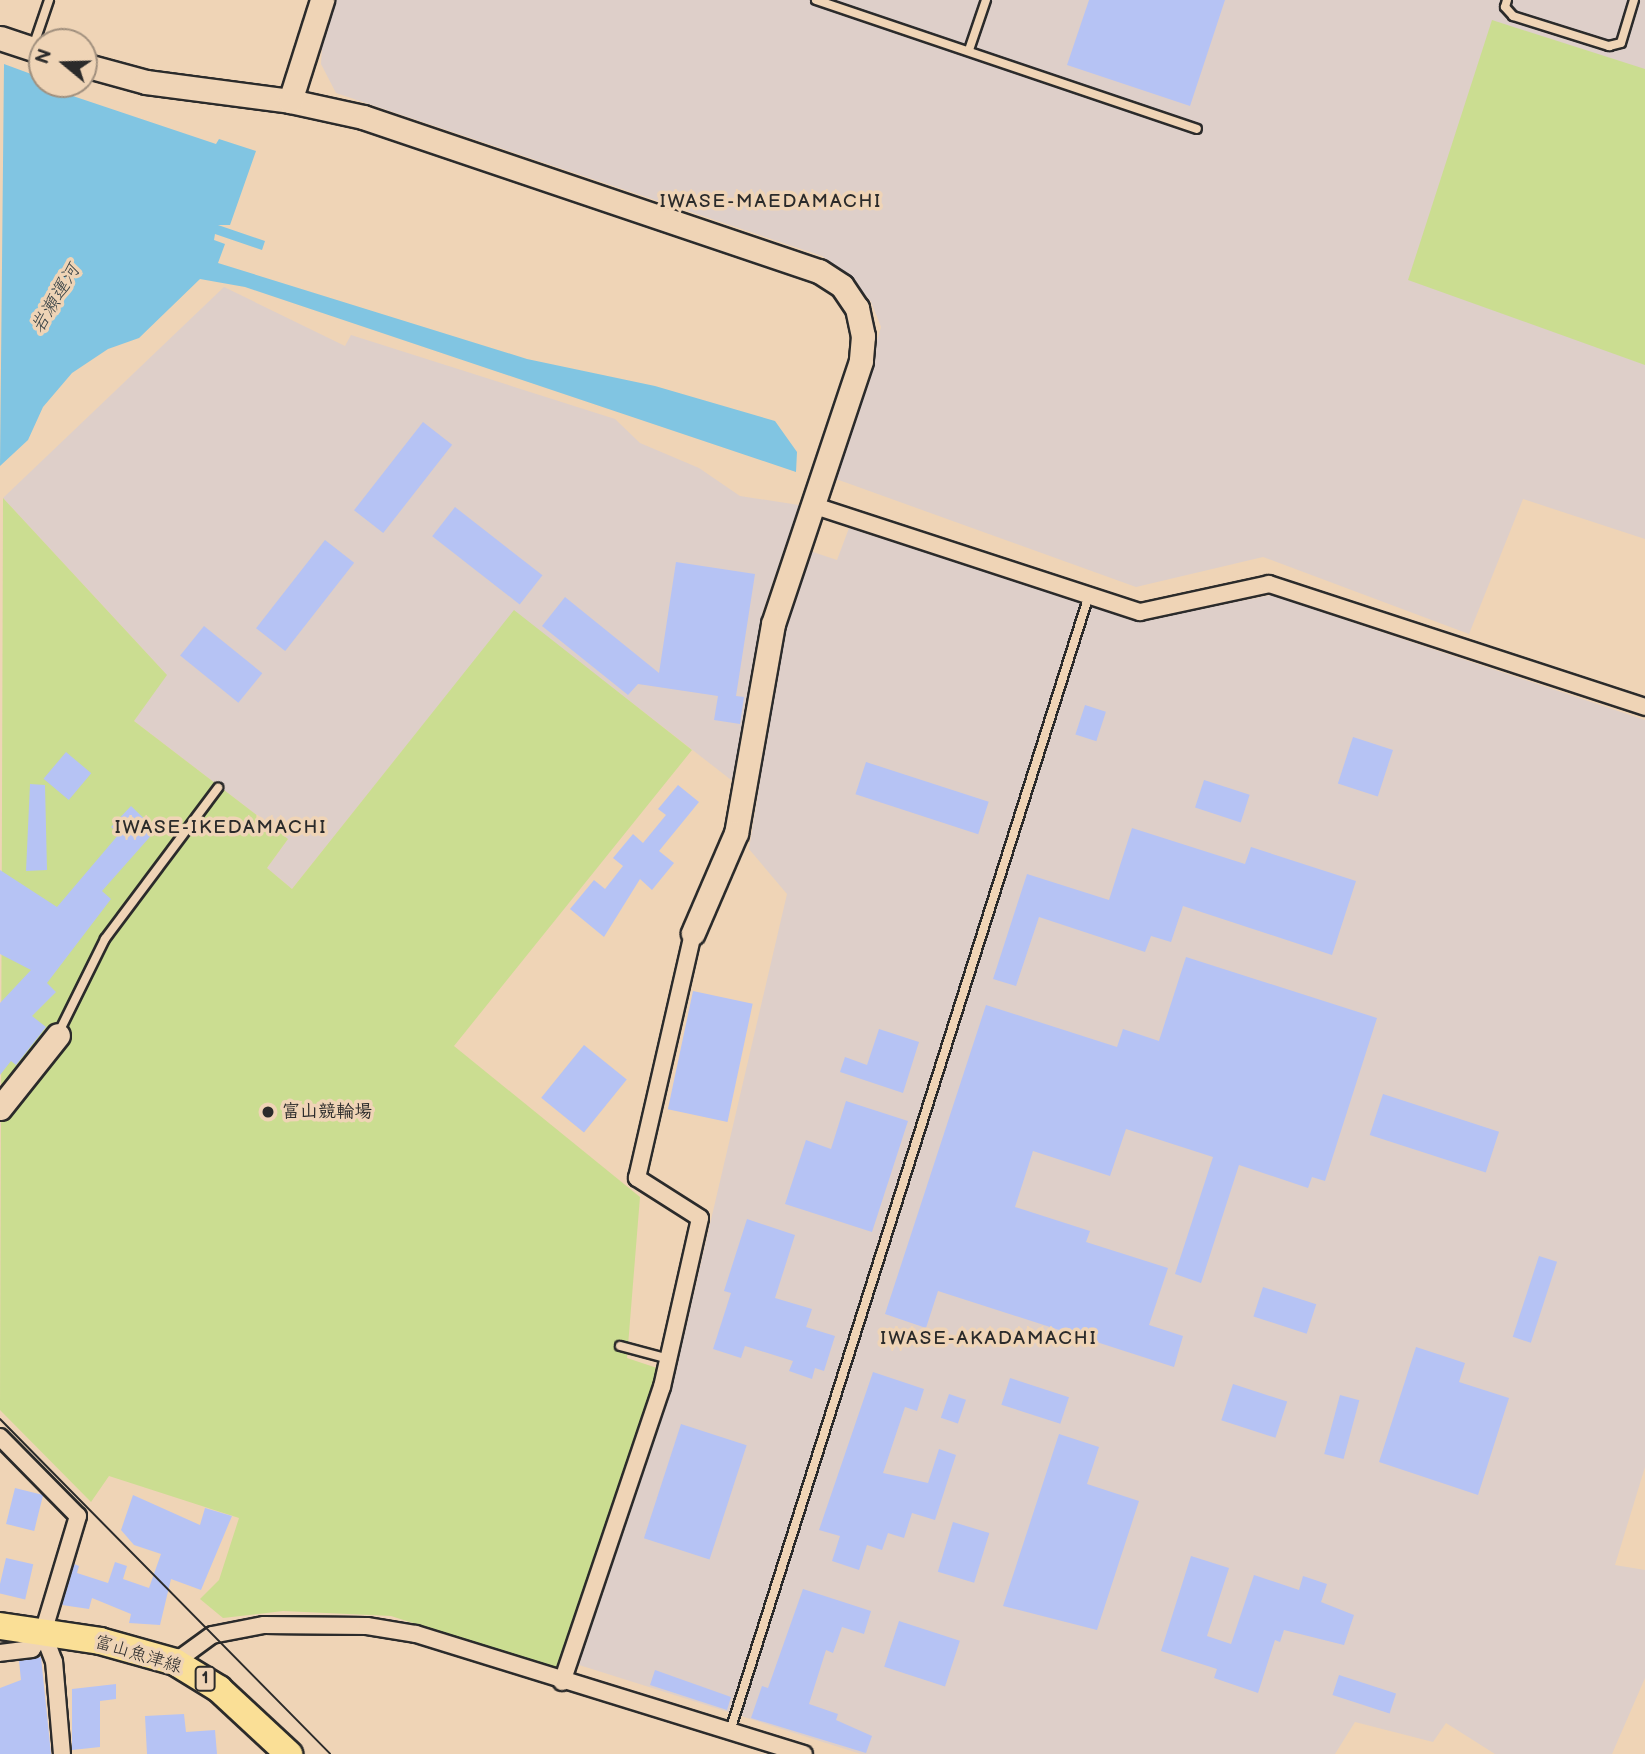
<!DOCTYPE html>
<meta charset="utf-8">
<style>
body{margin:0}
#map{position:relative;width:1645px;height:1754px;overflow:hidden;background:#efd4b6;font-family:"Balsamiq Sans","Klee One",sans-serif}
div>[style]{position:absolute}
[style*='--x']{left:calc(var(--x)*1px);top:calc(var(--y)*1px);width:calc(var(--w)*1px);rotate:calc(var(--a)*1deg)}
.built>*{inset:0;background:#decfc9}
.green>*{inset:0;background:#cbdd91}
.water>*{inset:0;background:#81c5e2}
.building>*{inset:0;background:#b6c3f4;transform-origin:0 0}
.roads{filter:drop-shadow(2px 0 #2b2b2b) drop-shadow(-2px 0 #2b2b2b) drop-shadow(0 2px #2b2b2b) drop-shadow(0 -2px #2b2b2b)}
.lane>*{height:8px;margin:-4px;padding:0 4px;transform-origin:4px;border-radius:4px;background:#efd4b6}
.street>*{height:16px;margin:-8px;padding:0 8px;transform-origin:8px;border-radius:8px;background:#efd4b6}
.secondary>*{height:23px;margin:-11.5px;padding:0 11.5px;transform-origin:11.5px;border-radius:11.5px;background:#efd4b6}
.primary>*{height:26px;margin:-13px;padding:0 13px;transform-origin:13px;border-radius:13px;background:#fadf96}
.tram>*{height:2px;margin:-1px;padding:0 1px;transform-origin:1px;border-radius:1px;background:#2b2b2b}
.dots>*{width:19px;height:19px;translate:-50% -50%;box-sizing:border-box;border:4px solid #efd4b6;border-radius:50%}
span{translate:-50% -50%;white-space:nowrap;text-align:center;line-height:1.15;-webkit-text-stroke:7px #efd4b6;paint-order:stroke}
.shield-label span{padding:2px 5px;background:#efd4b6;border:2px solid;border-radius:5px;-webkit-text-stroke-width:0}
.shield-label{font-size:16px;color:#2b2b2b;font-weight:700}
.poi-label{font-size:18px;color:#2b2b2b;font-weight:700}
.left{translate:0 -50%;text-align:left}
.street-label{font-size:18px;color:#2b2b2b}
.neighbourhood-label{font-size:19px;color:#2b2b2b;letter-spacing:2px}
.water-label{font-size:19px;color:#384246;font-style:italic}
.north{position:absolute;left:28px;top:28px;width:70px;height:70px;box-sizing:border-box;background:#efd4b6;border:2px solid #a1907e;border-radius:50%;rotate:289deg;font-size:19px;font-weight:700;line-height:28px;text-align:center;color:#2b2b2b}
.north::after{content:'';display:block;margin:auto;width:24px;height:32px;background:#2b2b2b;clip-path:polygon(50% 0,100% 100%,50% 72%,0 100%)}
</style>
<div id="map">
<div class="built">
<i style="clip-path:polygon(333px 0,1645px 0,1645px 539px,1523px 499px,1469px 634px,1263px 557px,1136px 587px,836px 479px,881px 327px,871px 302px,852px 278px,822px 256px,336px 93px,321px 64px,323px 29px)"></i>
<i style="clip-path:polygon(224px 287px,345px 346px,351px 335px,615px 419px,640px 443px,699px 468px,740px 496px,799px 505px,762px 614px,735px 783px,514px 611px,292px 889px,267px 868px,288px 839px,134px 721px,166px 674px,3px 498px)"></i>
<i style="clip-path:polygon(849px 528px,1138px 621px,1271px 595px,1645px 720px,1645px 1467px,1615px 1565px,1645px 1570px,1645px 1678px,1612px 1754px,1495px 1754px,1446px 1723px,1433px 1742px,1355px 1722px,1335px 1754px,861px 1754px,576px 1664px,679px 1357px,787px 894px,749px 849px,786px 620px,810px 551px,837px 560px)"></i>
</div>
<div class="green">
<i style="clip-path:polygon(1492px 20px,1645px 69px,1645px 365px,1408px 280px)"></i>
<i style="clip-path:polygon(3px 498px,167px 675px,134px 721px,288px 839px,267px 868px,292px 889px,514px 610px,692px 750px,454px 1046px,640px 1197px,627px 1358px,660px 1369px,557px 1669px,391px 1616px,283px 1611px,223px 1618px,200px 1599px,219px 1580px,239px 1518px,109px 1476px,91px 1502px,0 1410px)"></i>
</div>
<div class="water">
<i style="clip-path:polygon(4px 64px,42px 78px,49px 88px,216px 144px,219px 139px,256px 151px,230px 225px,218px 225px,265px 241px,262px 250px,215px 234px,214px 240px,225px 244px,218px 263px,527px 359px,655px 386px,775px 421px,797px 452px,796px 472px,245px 287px,200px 279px,139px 338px,108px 349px,72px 373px,43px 407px,28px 440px,0 466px)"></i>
</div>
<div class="building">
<i style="clip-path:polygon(1089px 0,1225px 0,1190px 106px,1067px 65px)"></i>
<i style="left:423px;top:422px;width:37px;height:112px;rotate:38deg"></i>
<i style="left:455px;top:507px;width:111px;height:37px;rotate:38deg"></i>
<i style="left:325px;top:540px;width:37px;height:112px;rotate:38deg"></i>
<i style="clip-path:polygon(676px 562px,755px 574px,736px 696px,744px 697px,740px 724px,714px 720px,718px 696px,638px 684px,628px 695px,542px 626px,565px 597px,659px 673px)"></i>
<i style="left:204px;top:626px;width:75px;height:38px;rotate:39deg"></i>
<i style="left:1085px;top:705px;width:22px;height:31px;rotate:18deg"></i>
<i style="left:1353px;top:737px;width:42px;height:49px;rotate:18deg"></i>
<i style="left:66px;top:752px;width:33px;height:35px;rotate:40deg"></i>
<i style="left:866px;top:762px;width:129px;height:34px;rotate:18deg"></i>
<i style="left:1204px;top:780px;width:48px;height:29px;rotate:18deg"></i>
<i style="clip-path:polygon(30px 784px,45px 785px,47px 870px,26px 871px)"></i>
<i style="clip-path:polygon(678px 785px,699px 802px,659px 851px,674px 863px,652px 890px,640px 879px,604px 937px,570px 909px,594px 880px,605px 889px,623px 866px,613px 858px,633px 834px,643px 843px,666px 815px,658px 809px)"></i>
<i style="clip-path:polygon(131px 806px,156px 830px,102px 891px,111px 899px,47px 983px,56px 992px,32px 1016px,46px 1027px,16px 1065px,11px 1061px,0 1075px,0 1003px,31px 970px,0 954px,0 870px,57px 907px,119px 834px,111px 827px)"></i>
<i style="clip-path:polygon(1132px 828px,1245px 864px,1251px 847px,1356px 881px,1332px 955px,1183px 906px,1171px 942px,1151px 936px,1145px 952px,1039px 917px,1016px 986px,993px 979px,1027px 874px,1109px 900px)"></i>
<i style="clip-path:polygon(1186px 957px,1377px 1018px,1325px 1181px,1312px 1177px,1308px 1188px,1239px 1165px,1201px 1283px,1175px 1274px,1213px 1157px,1126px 1129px,1110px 1176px,1033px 1151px,1015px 1207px,1090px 1231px,1086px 1242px,1168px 1268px,1149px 1325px,1183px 1336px,1174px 1367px,938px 1291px,926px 1328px,885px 1314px,986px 1005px,1117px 1047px,1123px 1029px,1159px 1041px)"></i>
<i style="left:693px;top:991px;width:61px;height:121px;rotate:12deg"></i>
<i style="clip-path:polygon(879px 1029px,919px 1042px,903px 1093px,840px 1072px,845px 1057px,867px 1065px)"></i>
<i style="left:584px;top:1045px;width:55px;height:68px;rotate:39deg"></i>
<i style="left:1383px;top:1094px;width:122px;height:43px;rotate:18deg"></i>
<i style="clip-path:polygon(846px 1101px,908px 1121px,872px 1232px,785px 1204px,806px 1140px,831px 1149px)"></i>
<i style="clip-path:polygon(747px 1219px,795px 1235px,775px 1298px,812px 1309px,806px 1327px,835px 1336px,824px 1371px,815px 1368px,812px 1379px,789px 1371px,793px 1361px,745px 1346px,741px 1358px,713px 1349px,731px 1293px,724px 1291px)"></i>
<i style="left:1539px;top:1256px;width:19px;height:85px;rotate:18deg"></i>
<i style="left:1263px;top:1287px;width:56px;height:31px;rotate:18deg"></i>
<i style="clip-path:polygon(1416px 1347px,1465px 1363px,1459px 1382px,1509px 1398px,1478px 1495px,1379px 1462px)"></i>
<i style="clip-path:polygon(873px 1372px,924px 1389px,917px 1411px,905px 1407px,883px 1473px,928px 1483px,939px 1449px,956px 1455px,935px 1520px,912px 1513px,904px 1538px,888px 1533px,882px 1550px,867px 1545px,859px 1570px,832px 1561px,840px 1536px,819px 1530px)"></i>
<i style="left:1010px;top:1378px;width:62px;height:28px;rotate:18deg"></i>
<i style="left:1233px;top:1384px;width:57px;height:38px;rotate:18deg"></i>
<i style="left:949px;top:1394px;width:18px;height:25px;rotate:19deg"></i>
<i style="left:1340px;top:1395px;width:20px;height:61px;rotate:15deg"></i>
<i style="left:681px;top:1424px;width:69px;height:120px;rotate:18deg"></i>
<i style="clip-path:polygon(1059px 1434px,1099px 1447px,1087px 1484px,1139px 1501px,1097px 1630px,1003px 1606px)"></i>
<i style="left:15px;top:1488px;width:29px;height:37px;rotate:14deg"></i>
<i style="clip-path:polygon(133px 1495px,200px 1525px,205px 1508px,232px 1516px,201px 1590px,171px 1579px,160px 1625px,129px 1623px,131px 1614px,92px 1598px,89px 1609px,62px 1605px,74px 1564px,79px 1566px,77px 1573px,108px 1583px,115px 1562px,127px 1566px,123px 1579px,149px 1588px,161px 1554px,134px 1545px,121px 1530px)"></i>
<i style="left:953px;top:1522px;width:38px;height:52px;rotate:17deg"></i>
<i style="clip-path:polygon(1191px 1556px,1229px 1568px,1207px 1636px,1231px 1644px,1254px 1575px,1299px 1590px,1303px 1576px,1327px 1584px,1321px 1602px,1354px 1615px,1344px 1645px,1284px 1630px,1280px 1642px,1275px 1640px,1258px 1693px,1214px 1678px,1217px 1669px,1161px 1651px)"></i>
<i style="left:6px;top:1558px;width:28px;height:36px;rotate:13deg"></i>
<i style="clip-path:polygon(803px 1589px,871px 1611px,864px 1634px,842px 1627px,833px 1653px,826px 1650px,809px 1704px,838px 1714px,836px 1720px,872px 1736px,866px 1753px,751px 1718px,762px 1686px,768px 1688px)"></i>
<i style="left:899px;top:1621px;width:64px;height:48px;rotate:18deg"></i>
<i style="clip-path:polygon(41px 1657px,51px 1754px,0 1754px,0 1688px,21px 1680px,19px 1661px)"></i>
<i style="clip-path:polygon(655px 1670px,731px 1697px,727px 1710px,650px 1685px)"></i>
<i style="left:1339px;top:1675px;width:60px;height:21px;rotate:18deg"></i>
<i style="clip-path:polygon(116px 1684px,116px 1699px,100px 1701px,100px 1747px,72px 1750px,72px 1689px)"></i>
<i style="clip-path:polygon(184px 1714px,186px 1732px,215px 1730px,217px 1754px,147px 1754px,145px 1716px)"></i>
</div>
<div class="roads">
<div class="lane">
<i style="--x:816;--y:0;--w:402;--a:18.7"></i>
<i style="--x:1507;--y:0;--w:7;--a:106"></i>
<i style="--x:1505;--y:7;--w:12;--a:48"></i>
<i style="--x:1513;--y:16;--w:101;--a:17.4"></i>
<i style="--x:1609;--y:46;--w:12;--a:-14"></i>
<i style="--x:1621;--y:43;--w:45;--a:-73.2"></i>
<i style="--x:33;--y:47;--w:50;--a:-71.2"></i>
<i style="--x:969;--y:50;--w:53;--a:-71.2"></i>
<i style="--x:58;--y:1034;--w:106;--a:-63.7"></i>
<i style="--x:105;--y:939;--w:189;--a:-53.2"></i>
<i style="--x:620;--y:1346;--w:51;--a:14.9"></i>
<i style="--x:730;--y:1731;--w:1188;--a:-72.46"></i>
</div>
<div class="street">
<i style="--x:812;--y:505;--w:345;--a:18.1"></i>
<i style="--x:1140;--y:612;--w:132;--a:-12.2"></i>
<i style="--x:1269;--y:584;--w:396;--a:18.1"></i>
<i style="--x:0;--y:1437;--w:111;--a:45.4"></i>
<i style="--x:78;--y:1516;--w:122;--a:106.7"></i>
<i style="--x:43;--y:1633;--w:19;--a:125"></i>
<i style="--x:32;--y:1649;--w:32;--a:173"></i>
<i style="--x:43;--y:1633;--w:30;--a:69"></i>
<i style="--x:54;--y:1661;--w:93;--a:85.1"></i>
<i style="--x:175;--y:1662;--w:46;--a:-36.1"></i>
<i style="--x:212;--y:1635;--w:53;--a:-10.9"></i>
<i style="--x:264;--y:1625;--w:103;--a:0.6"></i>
<i style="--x:367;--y:1626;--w:50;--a:9.3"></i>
<i style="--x:416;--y:1634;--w:406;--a:17.2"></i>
<i style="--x:562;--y:1682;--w:311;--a:-71.3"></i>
<i style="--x:662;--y:1387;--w:173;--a:-77.3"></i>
<i style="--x:700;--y:1218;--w:75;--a:-147.6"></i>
<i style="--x:637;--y:1178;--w:251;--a:-77.1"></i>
</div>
<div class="secondary">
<i style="--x:0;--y:38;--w:44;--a:18.4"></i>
<i style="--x:84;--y:65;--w:64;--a:15.3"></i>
<i style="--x:146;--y:82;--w:145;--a:7.5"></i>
<i style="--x:290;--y:101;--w:75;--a:12.4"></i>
<i style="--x:363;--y:117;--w:481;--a:18.7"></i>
<i style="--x:819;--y:271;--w:27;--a:33"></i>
<i style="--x:842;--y:286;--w:27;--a:56"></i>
<i style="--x:857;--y:308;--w:29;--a:78"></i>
<i style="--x:863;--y:336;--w:25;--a:95"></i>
<i style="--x:861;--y:361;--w:277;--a:108.5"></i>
<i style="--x:773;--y:624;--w:212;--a:100"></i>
<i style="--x:736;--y:833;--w:109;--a:113.3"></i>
<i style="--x:290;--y:101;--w:106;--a:-72.4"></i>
<i style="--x:0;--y:1108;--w:93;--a:-51.5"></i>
</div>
<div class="primary">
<i style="--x:0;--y:1626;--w:101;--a:8.5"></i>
<i style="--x:100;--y:1641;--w:78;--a:15.6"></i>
<i style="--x:175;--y:1662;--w:52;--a:31.5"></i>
<i style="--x:219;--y:1689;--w:96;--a:42.9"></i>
</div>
</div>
<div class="tram">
<i style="--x:0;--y:1419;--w:470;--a:45.4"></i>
</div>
<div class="dots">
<i style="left:268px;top:1112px;background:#2b2b2b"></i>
</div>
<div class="shield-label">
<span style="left:205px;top:1679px">1</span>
</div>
<div class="poi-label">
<span class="left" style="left:282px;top:1112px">富山競輪場</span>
</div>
<div class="street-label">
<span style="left:138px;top:1655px;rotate:17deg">富山魚津線</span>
</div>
<div class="neighbourhood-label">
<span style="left:771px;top:202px">IWASE-MAEDAMACHI</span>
<span style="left:221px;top:828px">IWASE-IKEDAMACHI</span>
<span style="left:989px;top:1339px">IWASE-AKADAMACHI</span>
</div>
<div class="water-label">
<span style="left:56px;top:299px;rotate:-59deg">岩瀬運河</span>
</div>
<div class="north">N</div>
</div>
